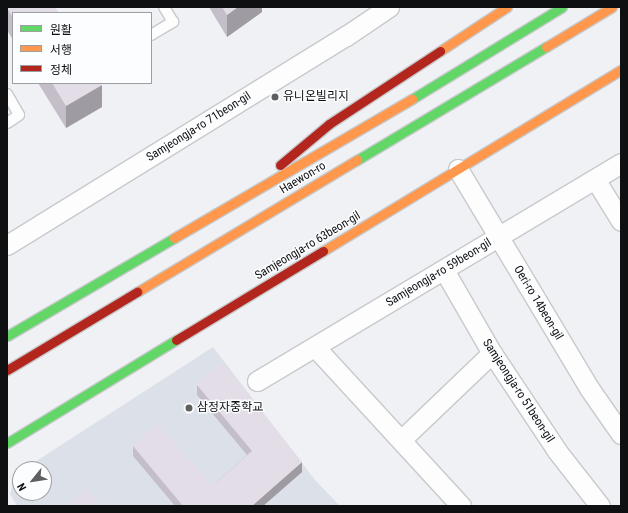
<!DOCTYPE html>
<meta charset="utf-8">
<style>
body{margin:0}
#map{position:relative;width:628px;height:513px;overflow:hidden;background:#eff1f4;font-family:"Roboto Condensed","Noto Sans KR",sans-serif}
div>[style]{position:absolute}
[style*='--x']{left:calc(var(--x)*1px);top:calc(var(--y)*1px);width:calc(var(--w)*1px);rotate:calc(var(--a)*1deg)}
.built>*{inset:0;background:#dce1e9}
.roads{filter:drop-shadow(1px 0 #c7c9cb) drop-shadow(-1px 0 #c7c9cb) drop-shadow(0 1px #c7c9cb) drop-shadow(0 -1px #c7c9cb)}
.lane>*{height:10px;margin:-5px;padding:0 5px;transform-origin:5px;border-radius:5px;background:#fdfdfd}
.street>*{height:19px;margin:-9.5px;padding:0 9.5px;transform-origin:9.5px;border-radius:9.5px;background:#fdfdfd}
.fast>*{height:9px;margin:-4.5px;padding:0 4.5px;transform-origin:4.5px;border-radius:4.5px;background:#63d668}
.slow>*{height:9px;margin:-4.5px;padding:0 4.5px;transform-origin:4.5px;border-radius:4.5px;background:#ff974d}
.jam>*{height:9px;margin:-4.5px;padding:0 4.5px;transform-origin:4.5px;border-radius:4.5px;background:#b3261e}
.wall>*{inset:0;background:#c3bec8}
.shaded-wall>*{inset:0;background:#9f9ba2}
.building>*{inset:0;background:#e3dde8}
.dots>*{width:11px;height:11px;translate:-50% -50%;box-sizing:border-box;border:2px solid #fcfdff;border-radius:50%}
span{translate:-50% -50%;white-space:nowrap;text-align:center;line-height:1.15;-webkit-text-stroke:3px #fcfdff;paint-order:stroke}
.poi-label{font-size:12px;color:#0f1012}
.left{translate:0 -50%;text-align:left}
.street-label{font-size:12px;color:#0f1012}
.frame{position:absolute;inset:0;border:8px solid #0f1012;pointer-events:none}
.legend{position:absolute;left:12px;top:12px;width:140px;height:72px;box-sizing:border-box;background:#fcfdff;border:1px solid #9d9ea0;margin:0;padding:5px 7px;list-style:none;font-size:12px;color:#0f1012}
.legend li{display:flex;align-items:center;gap:8px;height:20px}
.legend b{width:20px;border:1px solid #9d9ea0}
.north{position:absolute;left:12px;top:461px;width:40px;height:40px;box-sizing:border-box;background:#fcfdff;border:1px solid #9d9ea0;border-radius:50%;rotate:240deg;font-size:11px;font-weight:700;line-height:16px;text-align:center;color:#0f1012}
.north::after{content:'';display:block;margin:auto;width:14px;height:18px;background:#5d5f61;clip-path:polygon(50% 0,100% 100%,50% 72%,0 100%)}
</style>
<div id="map">
<div class="built">
<i style="clip-path:polygon(213px 347px,315px 480px,340px 506px,17px 506px,10px 494px,17px 474px,20px 472px,20px 493px,44px 493px,44px 469px,24px 469px)"></i>
</div>
<div class="roads">
<div class="lane">
<i style="--x:151;--y:35;--w:26;--a:-31"></i>
<i style="--x:173;--y:22;--w:17;--a:-121"></i>
<i style="--x:7;--y:94;--w:24;--a:60"></i>
<i style="--x:19;--y:115;--w:14;--a:146"></i>
</div>
<div class="street">
<i style="--x:458;--y:169;--w:255;--a:59.1"></i>
<i style="--x:589;--y:388;--w:56;--a:55.2"></i>
<i style="--x:595;--y:179;--w:49;--a:58.2"></i>
<i style="--x:7;--y:245;--w:398;--a:-31.7"></i>
<i style="--x:346;--y:36;--w:52;--a:-34"></i>
<i style="--x:444;--y:270;--w:96;--a:60"></i>
<i style="--x:492;--y:353;--w:118;--a:56.4"></i>
<i style="--x:557;--y:451;--w:70;--a:52"></i>
<i style="--x:315;--y:347;--w:216;--a:47.4"></i>
<i style="--x:257;--y:381;--w:424;--a:-30.9"></i>
<i style="--x:401;--y:440;--w:126;--a:-43.7"></i>
</div>
<div class="fast">
<i style="--x:412;--y:99;--w:176;--a:-31.5"></i>
<i style="--x:357;--y:160;--w:220;--a:-30.9"></i>
<i style="--x:7;--y:336;--w:194;--a:-30.4"></i>
<i style="--x:7;--y:443;--w:198;--a:-31.4"></i>
</div>
<div class="slow">
<i style="--x:546;--y:47;--w:77;--a:-31.2"></i>
<i style="--x:440;--y:51;--w:80;--a:-33.3"></i>
<i style="--x:174;--y:238;--w:276;--a:-30.3"></i>
<i style="--x:323;--y:251;--w:349;--a:-31.3"></i>
<i style="--x:137;--y:292;--w:257;--a:-31"></i>
</div>
<div class="jam">
<i style="--x:280;--y:165;--w:64;--a:-39.9"></i>
<i style="--x:329;--y:124;--w:133;--a:-33.3"></i>
<i style="--x:176;--y:340;--w:172;--a:-31.2"></i>
<i style="--x:7;--y:370;--w:152;--a:-31"></i>
</div>
</div>
<div class="wall">
<i style="clip-path:polygon(7px 7px,13px 13px,13px 40px,7px 30px)"></i>
<i style="clip-path:polygon(209px 7px,262px 7px,262px 12px,227px 37px)"></i>
<i style="clip-path:polygon(38px 83px,101px 83px,102px 107px,66px 128px)"></i>
<i style="clip-path:polygon(197px 385px,302px 472px,263px 506px,175px 506px,133px 456px,133px 446px,212px 486px,247px 455px,197px 395px)"></i>
</div>
<div class="shaded-wall">
<i style="clip-path:polygon(238px 7px,262px 7px,262px 12px,227px 37px,227px 15px)"></i>
<i style="clip-path:polygon(102px 85px,102px 107px,66px 128px,66px 106px)"></i>
<i style="clip-path:polygon(302px 462px,302px 472px,263px 506px,252px 506px)"></i>
</div>
<div class="building">
<i style="clip-path:polygon(7px 7px,55px 7px,59px 13px,13px 13px,13px 18px,7px 8px)"></i>
<i style="clip-path:polygon(222px 7px,238px 7px,227px 15px)"></i>
<i style="clip-path:polygon(52px 83px,101px 83px,102px 85px,66px 106px)"></i>
<i style="clip-path:polygon(222px 362px,302px 462px,252px 506px,183px 506px,133px 446px,157px 423px,212px 486px,252px 451px,197px 385px)"></i>
<i style="clip-path:polygon(85px 488px,101px 506px,66px 506px)"></i>
</div>
<div class="dots">
<i style="left:275px;top:97px;background:#5d5f61"></i>
<i style="left:189px;top:408px;background:#5d5f61"></i>
</div>
<div class="poi-label">
<span class="left" style="left:283px;top:97px">유니온빌리지</span>
<span class="left" style="left:197px;top:408px">삼정자중학교</span>
</div>
<div class="street-label">
<span style="left:199px;top:127px;rotate:-32deg">Samjeongja-ro 71beon-gil</span>
<span style="left:303px;top:178px;rotate:-31deg">Haewon-ro</span>
<span style="left:308px;top:246px;rotate:-31deg">Samjeongja-ro 63beon-gil</span>
<span style="left:439px;top:273px;rotate:-31deg">Samjeongja-ro 59beon-gil</span>
<span style="left:538px;top:303px;rotate:59deg">Oeri-ro 14beon-gil</span>
<span style="left:518px;top:391px;rotate:57deg">Samjeongja-ro 51beon-gil</span>
</div>
<div class="frame"></div>
<ul class="legend">
<li><b style="height:5px;background:#63d668"></b>원활</li>
<li><b style="height:5px;background:#ff974d"></b>서행</li>
<li><b style="height:5px;background:#b3261e"></b>정체</li>
</ul>
<div class="north">N</div>
</div>
